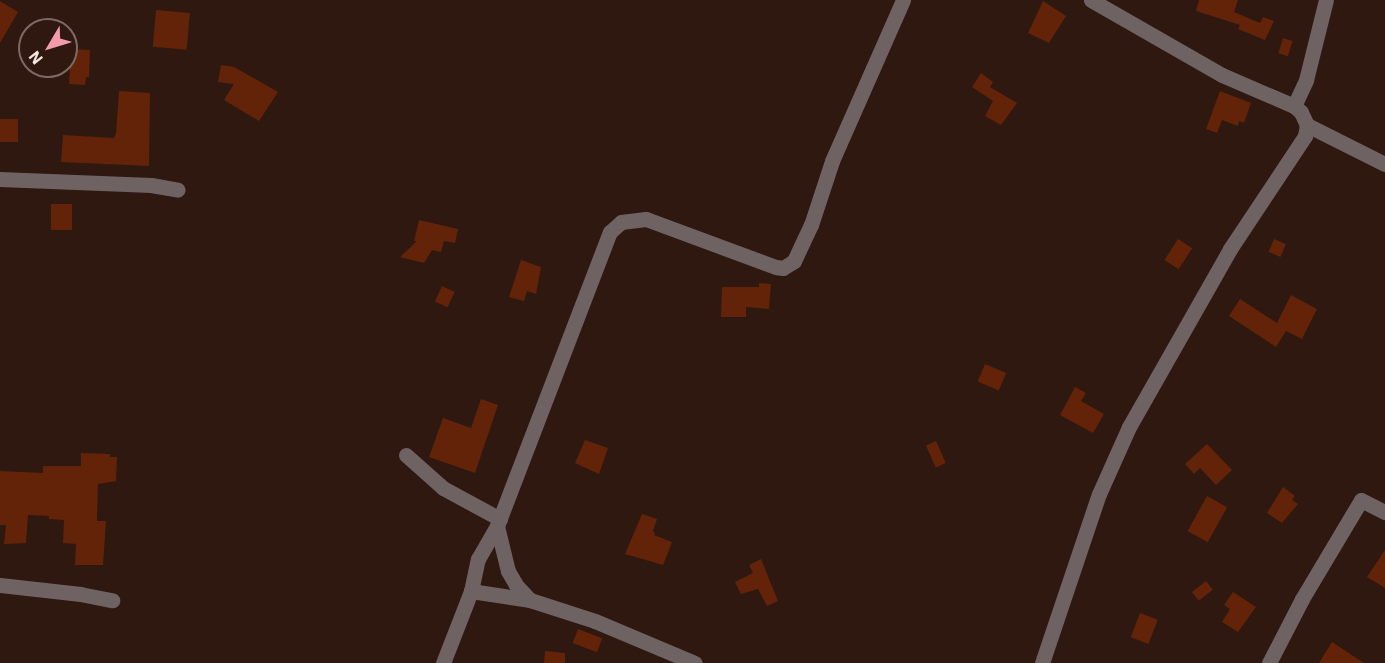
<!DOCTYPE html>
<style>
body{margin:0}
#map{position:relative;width:1385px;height:663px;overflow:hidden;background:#2e1810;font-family:"IBM Plex Sans",sans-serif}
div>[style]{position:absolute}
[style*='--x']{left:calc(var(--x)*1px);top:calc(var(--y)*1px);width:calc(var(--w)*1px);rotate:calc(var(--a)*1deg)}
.building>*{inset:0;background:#632308;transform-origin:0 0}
.minor>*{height:15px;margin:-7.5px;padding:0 7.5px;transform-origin:7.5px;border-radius:7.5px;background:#6f6263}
span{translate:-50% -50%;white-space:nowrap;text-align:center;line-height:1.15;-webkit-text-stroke:5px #2e1810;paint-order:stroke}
.north{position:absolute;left:18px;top:18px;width:60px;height:60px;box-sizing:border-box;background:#2e1810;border:2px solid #7e6a63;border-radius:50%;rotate:232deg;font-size:16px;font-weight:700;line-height:24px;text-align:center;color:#f6e6e0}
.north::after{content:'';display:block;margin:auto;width:21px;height:27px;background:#f39aab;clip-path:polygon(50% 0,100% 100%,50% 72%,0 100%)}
</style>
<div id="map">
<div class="building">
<i style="clip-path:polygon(1199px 0,1238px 0,1234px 12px,1260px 23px,1263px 17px,1274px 21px,1265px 40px,1238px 29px,1240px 25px,1196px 11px)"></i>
<i style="clip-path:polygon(0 1px,18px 12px,0 43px)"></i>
<i style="clip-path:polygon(1043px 1px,1066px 16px,1049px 43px,1028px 33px)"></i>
<i style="left:156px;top:10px;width:34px;height:37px;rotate:5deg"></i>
<i style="left:1283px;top:38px;width:10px;height:16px;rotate:17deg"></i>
<i style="clip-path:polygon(71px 49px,90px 50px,89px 77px,86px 77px,85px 85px,69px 84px)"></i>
<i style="clip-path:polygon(221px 65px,234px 67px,278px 92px,259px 121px,224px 100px,234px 84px,218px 82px)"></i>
<i style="clip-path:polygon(981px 73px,993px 82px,990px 87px,1017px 103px,1001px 125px,985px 116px,993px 101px,972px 87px)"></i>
<i style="clip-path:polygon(119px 91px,150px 93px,149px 166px,61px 162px,63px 135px,114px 138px,116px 133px)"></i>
<i style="clip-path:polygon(1220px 91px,1251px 103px,1244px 123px,1239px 121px,1238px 126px,1222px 120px,1217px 133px,1206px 129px)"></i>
<i style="left:0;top:119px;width:18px;height:23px"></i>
<i style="left:51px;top:204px;width:21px;height:26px"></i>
<i style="clip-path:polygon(419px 220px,458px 229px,455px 243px,444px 241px,441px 252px,432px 250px,424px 263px,400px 257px,417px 241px,414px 241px)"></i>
<i style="left:1178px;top:239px;width:17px;height:25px;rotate:33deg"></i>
<i style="left:1274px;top:239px;width:13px;height:14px;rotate:23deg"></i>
<i style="clip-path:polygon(521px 260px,541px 267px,536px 294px,527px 291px,524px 301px,509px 297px)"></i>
<i style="clip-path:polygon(759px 283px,771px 284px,769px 309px,746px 307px,746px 317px,721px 317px,722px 287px,759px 287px)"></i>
<i style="left:442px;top:286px;width:14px;height:17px;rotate:25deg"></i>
<i style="clip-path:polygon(1291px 295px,1317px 309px,1302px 339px,1286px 331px,1276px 347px,1229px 316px,1240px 299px,1277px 323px)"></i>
<i style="left:985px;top:364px;width:23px;height:19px;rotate:23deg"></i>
<i style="clip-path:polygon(1075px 387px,1086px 393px,1081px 401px,1104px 414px,1093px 433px,1060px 415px)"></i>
<i style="clip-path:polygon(481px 399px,498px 405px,475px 473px,429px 457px,443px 418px,471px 428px)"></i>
<i style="clip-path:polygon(585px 440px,608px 448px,599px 474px,575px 463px)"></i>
<i style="left:936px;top:441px;width:24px;height:11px;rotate:66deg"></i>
<i style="clip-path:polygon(1207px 444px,1232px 470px,1216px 485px,1200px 468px,1194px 474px,1185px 464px)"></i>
<i style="clip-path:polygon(81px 453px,110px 454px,110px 457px,117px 457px,116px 481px,98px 484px,97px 521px,106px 521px,103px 565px,75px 565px,76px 544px,63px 543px,64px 520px,49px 519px,49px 516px,28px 515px,26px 543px,4px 544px,6px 525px,0 525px,0 471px,43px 473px,43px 466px,81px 466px)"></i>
<i style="clip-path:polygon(1283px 487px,1295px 496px,1292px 500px,1298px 504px,1282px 523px,1267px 513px)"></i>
<i style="left:1207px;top:496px;width:23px;height:40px;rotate:29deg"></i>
<i style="clip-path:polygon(642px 514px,657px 519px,653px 531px,655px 533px,654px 535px,672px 542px,663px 565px,625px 554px)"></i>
<i style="clip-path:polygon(1385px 550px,1385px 588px,1367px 577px)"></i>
<i style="clip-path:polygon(761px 559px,778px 601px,767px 606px,758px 589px,741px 594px,735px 582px,753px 573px,749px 565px)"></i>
<i style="left:1206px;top:581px;width:11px;height:18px;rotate:52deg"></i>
<i style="clip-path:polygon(1233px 592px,1256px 607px,1238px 632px,1222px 622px,1230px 609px,1224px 605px)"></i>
<i style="left:1140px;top:613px;width:19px;height:26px;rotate:21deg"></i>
<i style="left:578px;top:629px;width:26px;height:15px;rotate:21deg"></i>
<i style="clip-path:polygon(1332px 642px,1364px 663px,1319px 663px)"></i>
<i style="clip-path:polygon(545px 651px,565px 653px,565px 663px,544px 663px)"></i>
</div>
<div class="minor">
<i style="--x:1294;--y:106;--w:29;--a:-65"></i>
<i style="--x:1306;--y:80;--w:82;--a:-76"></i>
<i style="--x:1307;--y:125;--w:87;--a:26.6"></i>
<i style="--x:0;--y:179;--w:151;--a:2.3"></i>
<i style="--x:151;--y:185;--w:27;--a:10"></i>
<i style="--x:406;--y:455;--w:50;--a:41.7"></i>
<i style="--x:443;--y:488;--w:65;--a:28.5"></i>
<i style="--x:497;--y:526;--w:46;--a:76.3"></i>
<i style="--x:508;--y:571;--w:16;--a:60"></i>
<i style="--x:516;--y:585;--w:21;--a:47"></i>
<i style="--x:0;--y:585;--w:81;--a:6.4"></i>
<i style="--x:80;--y:594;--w:33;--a:11"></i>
<i style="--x:471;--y:591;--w:60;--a:8.7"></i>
<i style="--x:530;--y:600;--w:68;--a:17.9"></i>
<i style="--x:595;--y:621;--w:108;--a:22.8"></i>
<i style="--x:443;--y:663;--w:77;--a:-68.7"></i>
<i style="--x:471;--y:591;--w:33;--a:-78"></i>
<i style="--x:478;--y:559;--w:38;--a:-60"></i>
<i style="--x:497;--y:526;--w:315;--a:-69"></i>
<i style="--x:610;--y:232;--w:15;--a:-42"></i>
<i style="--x:621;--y:222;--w:25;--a:-7"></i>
<i style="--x:646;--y:219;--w:139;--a:20.3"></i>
<i style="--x:776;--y:267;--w:7;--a:8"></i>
<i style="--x:783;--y:268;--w:13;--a:-32"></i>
<i style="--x:794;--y:261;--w:40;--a:-65"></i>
<i style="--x:811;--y:225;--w:67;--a:-71.8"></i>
<i style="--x:832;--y:161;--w:176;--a:-66.2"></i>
<i style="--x:1042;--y:663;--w:178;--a:-71.4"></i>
<i style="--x:1099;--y:494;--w:73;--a:-65.9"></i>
<i style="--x:1129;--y:427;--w:205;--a:-60.4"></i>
<i style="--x:1230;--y:249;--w:136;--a:-56.4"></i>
<i style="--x:1305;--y:136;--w:11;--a:-80"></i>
<i style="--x:1307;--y:125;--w:14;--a:-115"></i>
<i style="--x:1301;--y:112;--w:9;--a:-139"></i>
<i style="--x:1294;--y:106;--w:78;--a:-156.7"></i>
<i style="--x:1222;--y:75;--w:151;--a:-150.2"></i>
<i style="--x:1269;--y:663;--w:72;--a:-62.7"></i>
<i style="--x:1302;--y:599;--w:115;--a:-59.2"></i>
<i style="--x:1361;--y:500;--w:27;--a:27"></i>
</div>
<div class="north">N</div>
</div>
